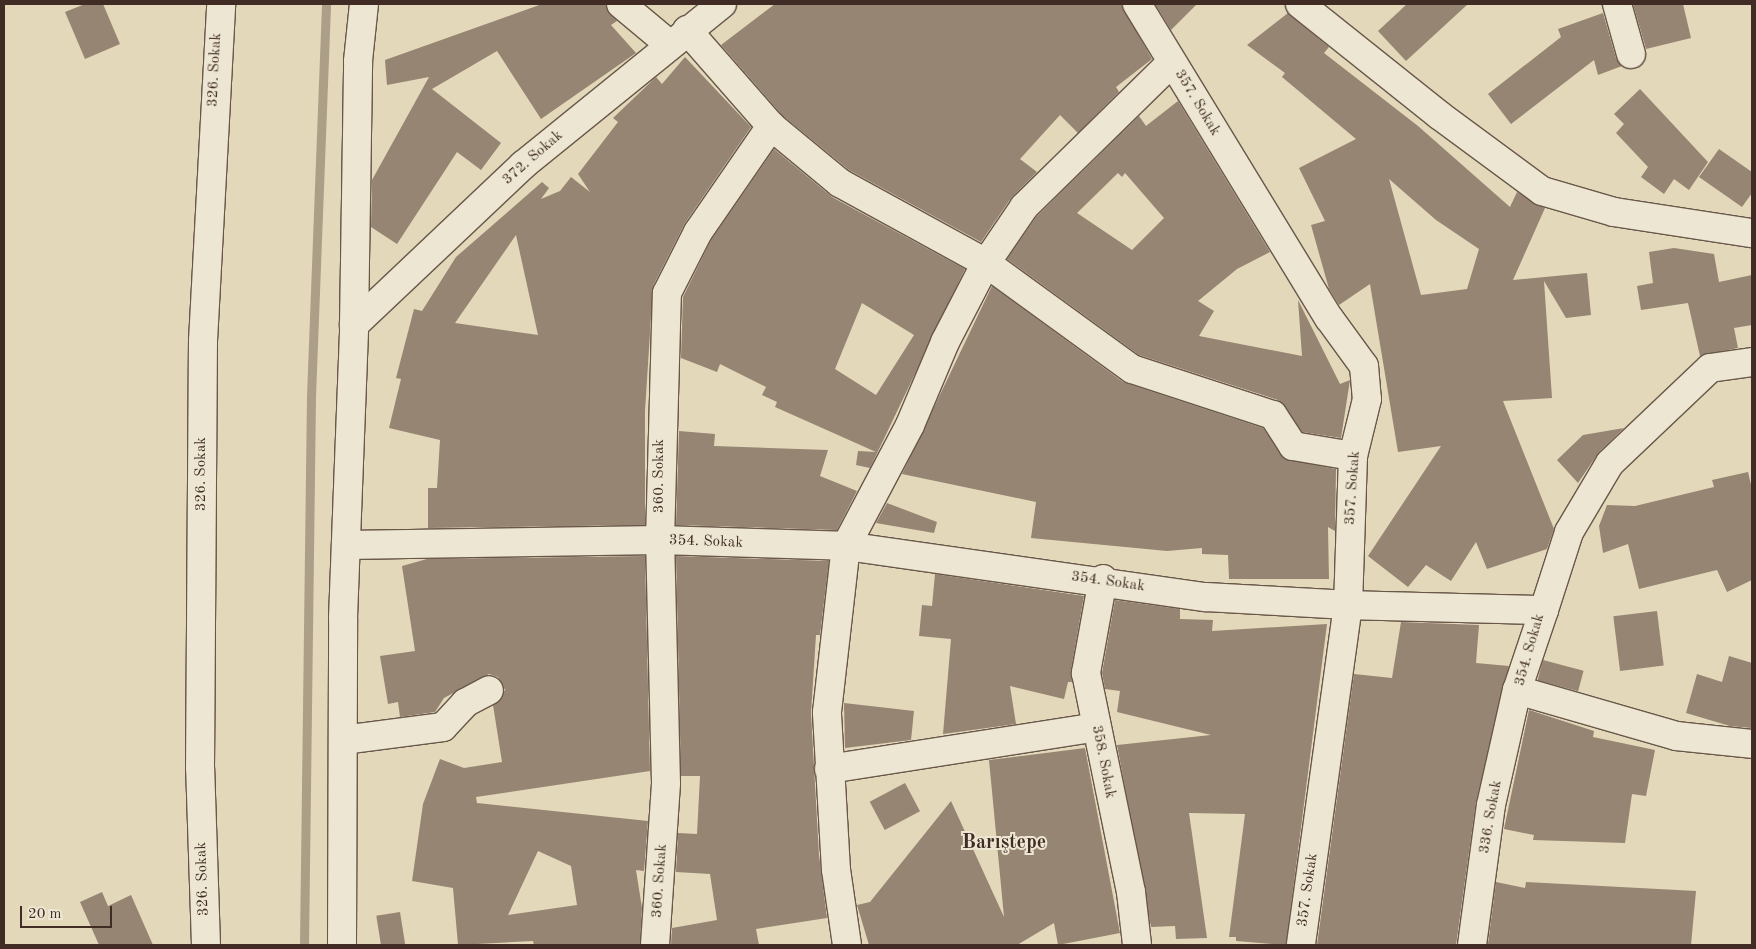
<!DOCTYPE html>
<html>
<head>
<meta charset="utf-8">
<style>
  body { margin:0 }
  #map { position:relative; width:1756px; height:949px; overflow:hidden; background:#e3d8ba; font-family:"Old Standard TT",serif }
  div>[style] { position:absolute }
  .stream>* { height:9px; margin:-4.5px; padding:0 4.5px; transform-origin:4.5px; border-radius:4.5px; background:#ac9e87 }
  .building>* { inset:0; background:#958572; transform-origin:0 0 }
  .roads { filter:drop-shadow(1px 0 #69574a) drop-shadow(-1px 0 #69574a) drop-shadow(0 1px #69574a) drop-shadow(0 -1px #69574a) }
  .street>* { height:28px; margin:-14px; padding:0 14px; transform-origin:14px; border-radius:14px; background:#ede6d2 }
  .secondary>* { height:28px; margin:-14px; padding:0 14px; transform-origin:14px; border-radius:14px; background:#ede6d2 }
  span { translate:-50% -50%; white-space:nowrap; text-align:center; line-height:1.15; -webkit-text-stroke:4px #ede6d2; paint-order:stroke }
  .street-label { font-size:15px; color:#402c24 }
  .district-label { font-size:20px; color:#402c24; font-weight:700 }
  .frame { position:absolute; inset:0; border:5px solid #402c24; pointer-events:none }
  .scale { position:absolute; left:20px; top:906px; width:92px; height:22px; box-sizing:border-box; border:2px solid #402c24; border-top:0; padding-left:6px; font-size:15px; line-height:18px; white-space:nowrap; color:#402c24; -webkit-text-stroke:4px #ede6d2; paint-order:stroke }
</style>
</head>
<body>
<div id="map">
  <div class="stream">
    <i style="left:304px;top:945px;width:549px;rotate:-89.27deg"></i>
    <i style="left:311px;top:396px;width:392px;rotate:-87.8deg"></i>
  </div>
  <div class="building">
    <i style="clip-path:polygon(85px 4px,103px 4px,120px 44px,85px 59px,65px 12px)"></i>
    <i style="clip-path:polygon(542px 4px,606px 4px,617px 21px,611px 25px,636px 53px,541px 119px,497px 51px,432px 89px,501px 143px,481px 170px,457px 152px,397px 244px,371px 227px,372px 180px,429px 77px,387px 85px,385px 60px)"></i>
    <i style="clip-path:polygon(775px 4px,1121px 4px,1152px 59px,1116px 87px,1119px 92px,1078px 133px,1060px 115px,1020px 159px,1037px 172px,1011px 198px,981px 242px,849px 170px,782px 115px,721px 45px)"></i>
    <i style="clip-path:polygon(1155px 4px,1197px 4px,1171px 30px)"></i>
    <i style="clip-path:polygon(1407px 4px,1468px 4px,1406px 61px,1378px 31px)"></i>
    <i style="clip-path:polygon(1633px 4px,1683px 4px,1691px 38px,1646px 49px)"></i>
    <i style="clip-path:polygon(evenodd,1288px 13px,1329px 47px,1324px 53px,1418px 126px,1510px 207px,1517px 192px,1545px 208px,1513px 280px,1587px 273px,1591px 315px,1566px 318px,1544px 281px,1552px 398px,1503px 401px,1554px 529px,1547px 549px,1487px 569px,1476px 542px,1451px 581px,1426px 565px,1408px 587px,1368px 556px,1441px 446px,1398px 452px,1370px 284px,1339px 305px,1329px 289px,1311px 225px,1325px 221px,1299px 168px,1356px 139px,1282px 77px,1285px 73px,1247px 45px,1288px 13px,1389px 179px,1436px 220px,1479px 249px,1467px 289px,1421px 295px,1389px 179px)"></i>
    <i style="clip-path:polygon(1603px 13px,1616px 58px,1622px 66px,1598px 75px,1594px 60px,1511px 124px,1488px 94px,1561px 37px,1558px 29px)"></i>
    <i style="clip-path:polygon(evenodd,685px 57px,751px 127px,685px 223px,653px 286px,645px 411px,645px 525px,428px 528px,428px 488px,437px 488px,440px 440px,389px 428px,401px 379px,396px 378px,414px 309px,422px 311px,456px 257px,542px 182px,549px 188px,541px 199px,560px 191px,571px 177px,590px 192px,578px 174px,618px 122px,613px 118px,656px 77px,662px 84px,685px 57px,516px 235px,538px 335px,455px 323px,516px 235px)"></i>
    <i style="clip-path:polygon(1640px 89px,1708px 162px,1689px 190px,1674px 179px,1664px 194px,1641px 177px,1648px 167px,1616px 133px,1624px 124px,1614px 114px)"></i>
    <i style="clip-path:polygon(evenodd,1178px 101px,1270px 252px,1237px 269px,1198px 301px,1214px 311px,1199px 336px,1302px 356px,1298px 300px,1340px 384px,1350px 380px,1341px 438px,1302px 432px,1278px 400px,1139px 355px,1007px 259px,1036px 217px,1139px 116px,1146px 126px,1178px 101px,1118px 173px,1122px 177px,1125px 173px,1164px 218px,1132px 250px,1077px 213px,1118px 173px)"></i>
    <i style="clip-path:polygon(evenodd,774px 149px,832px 197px,965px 269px,870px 468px,856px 465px,858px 451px,876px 452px,775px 407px,777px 402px,762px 395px,766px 387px,720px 364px,717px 372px,681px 358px,683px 297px,711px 240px,774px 149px,862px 303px,914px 335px,876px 395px,835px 369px,862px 303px)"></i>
    <i style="clip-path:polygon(1719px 149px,1752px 172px,1752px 193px,1742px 207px,1699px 177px)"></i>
    <i style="clip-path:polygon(1674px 248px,1714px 254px,1719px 282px,1752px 275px,1752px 325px,1734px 328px,1738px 348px,1700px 356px,1688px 303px,1641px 310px,1637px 286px,1653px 283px,1649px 252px)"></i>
    <i style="clip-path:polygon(992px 286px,1123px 382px,1263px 428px,1285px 459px,1336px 469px,1335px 531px,1328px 527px,1329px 579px,1229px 579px,1228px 555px,1202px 554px,1202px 548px,1167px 551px,1031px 538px,1036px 502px,902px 474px)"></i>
    <i style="clip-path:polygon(1624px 428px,1599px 452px,1578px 483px,1557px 460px,1583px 435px)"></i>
    <i style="clip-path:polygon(679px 431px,715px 434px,714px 446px,828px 450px,820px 476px,857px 491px,837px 530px,676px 525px)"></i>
    <i style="clip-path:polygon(1748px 472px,1752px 489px,1752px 580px,1727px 592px,1717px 570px,1639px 589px,1628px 544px,1603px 553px,1599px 526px,1607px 505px,1635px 506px,1714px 487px,1712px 480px)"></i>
    <i style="clip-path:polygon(887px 503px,937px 522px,934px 533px,876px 523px)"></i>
    <i style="clip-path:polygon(evenodd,645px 556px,650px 771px,476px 797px,477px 803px,648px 821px,644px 871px,636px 870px,642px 908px,640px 945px,534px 945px,533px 941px,458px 945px,453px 888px,412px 881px,423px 804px,440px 759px,464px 768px,502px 762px,493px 705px,505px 690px,498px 677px,489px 674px,444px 698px,435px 712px,400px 717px,398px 702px,388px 704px,380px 656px,415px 651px,402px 566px,427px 559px,645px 556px,538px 851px,571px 866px,577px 905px,508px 915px,538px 851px)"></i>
    <i style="clip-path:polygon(676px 556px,829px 561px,820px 635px,816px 635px,811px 713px,819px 855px,827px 918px,756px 929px,759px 945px,671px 945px,672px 928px,717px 920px,710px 874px,676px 872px,678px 833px,697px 834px,700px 776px,681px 776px)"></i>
    <i style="clip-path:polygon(935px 574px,1084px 596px,1071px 670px,1072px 682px,1068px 682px,1064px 699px,1010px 686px,1016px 724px,943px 734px,951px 639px,919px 636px,922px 605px,932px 606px)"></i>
    <i style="clip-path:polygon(1115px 600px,1180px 609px,1180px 619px,1213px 620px,1212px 631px,1327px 624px,1286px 945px,1236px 941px,1236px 937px,1229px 937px,1245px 814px,1189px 813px,1207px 938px,1176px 939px,1175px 926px,1151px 927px,1117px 745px,1211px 735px,1117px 712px,1120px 691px,1105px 689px,1102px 673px)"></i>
    <i style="left:1657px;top:611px;width:55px;height:44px;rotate:83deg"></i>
    <i style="clip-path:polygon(1401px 622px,1479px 625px,1476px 663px,1509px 666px,1476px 802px,1456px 945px,1317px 945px,1354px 674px,1392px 678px)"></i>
    <i style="clip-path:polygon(1729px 656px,1752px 663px,1752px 728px,1730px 726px,1686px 713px,1697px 674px,1722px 682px)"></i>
    <i style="left:1543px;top:660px;width:42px;height:21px;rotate:15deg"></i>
    <i style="clip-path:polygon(844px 703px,914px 711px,911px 740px,845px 748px)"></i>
    <i style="clip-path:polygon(1529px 710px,1594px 731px,1593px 737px,1655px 750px,1646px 796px,1632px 794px,1625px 843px,1533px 840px,1534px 835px,1504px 829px)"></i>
    <i style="clip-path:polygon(1085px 748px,1120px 933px,1058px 945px,1054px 923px,1017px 945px,869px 945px,857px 905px,870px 902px,951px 801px,1004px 917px,989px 760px)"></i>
    <i style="left:905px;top:783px;width:32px;height:40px;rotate:62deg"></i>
    <i style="clip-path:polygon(1496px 882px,1525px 888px,1526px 882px,1696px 891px,1691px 945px,1488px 944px)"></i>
    <i style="clip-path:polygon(102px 892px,108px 906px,131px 895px,153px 945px,99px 945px,80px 902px)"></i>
    <i style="left:400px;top:912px;width:33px;height:24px;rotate:81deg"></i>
  </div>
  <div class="roads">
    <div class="street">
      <i style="left:621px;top:4px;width:62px;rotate:39.8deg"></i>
      <i style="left:1137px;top:4px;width:368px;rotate:58.6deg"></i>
      <i style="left:1329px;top:318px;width:59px;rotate:53.9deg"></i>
      <i style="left:1364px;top:366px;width:33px;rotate:85deg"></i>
      <i style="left:1367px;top:399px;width:59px;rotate:103.8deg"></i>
      <i style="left:1353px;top:456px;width:149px;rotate:91.9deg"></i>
      <i style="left:1348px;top:605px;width:343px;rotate:97.9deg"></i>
      <i style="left:1300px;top:4px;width:178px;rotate:38.6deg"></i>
      <i style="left:1439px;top:115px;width:128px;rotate:36.4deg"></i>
      <i style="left:1542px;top:191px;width:75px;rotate:16.3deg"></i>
      <i style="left:1614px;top:212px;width:140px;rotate:8.7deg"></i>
      <i style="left:1617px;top:4px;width:52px;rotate:74.4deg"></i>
      <i style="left:687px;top:30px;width:128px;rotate:48.8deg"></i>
      <i style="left:771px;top:126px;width:89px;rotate:39.6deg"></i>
      <i style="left:840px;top:183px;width:166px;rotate:28.7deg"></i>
      <i style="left:986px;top:263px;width:180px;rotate:36deg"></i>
      <i style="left:1132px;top:369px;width:148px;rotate:18.1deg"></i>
      <i style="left:1273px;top:415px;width:37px;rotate:57deg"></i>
      <i style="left:1293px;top:446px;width:61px;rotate:9.5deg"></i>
      <i style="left:354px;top:325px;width:233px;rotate:-43.4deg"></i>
      <i style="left:523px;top:165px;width:256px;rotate:-39deg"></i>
      <i style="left:346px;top:545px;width:314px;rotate:-0.9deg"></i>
      <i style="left:660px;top:540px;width:186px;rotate:1.8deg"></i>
      <i style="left:846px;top:546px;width:364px;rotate:8.1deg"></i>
      <i style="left:1206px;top:597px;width:142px;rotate:3.2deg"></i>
      <i style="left:1348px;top:605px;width:196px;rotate:1.5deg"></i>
      <i style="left:1544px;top:610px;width:84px;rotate:108.6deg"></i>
      <i style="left:1517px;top:690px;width:166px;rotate:16.1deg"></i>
      <i style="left:1676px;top:736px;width:76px;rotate:6deg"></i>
      <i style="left:1103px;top:579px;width:96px;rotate:100.3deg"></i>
      <i style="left:1086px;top:673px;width:224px;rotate:78.4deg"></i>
      <i style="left:1131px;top:892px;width:53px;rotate:83.5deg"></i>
      <i style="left:1544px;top:610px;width:82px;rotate:-72.2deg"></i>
      <i style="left:1569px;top:532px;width:80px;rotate:-59.3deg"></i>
      <i style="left:1610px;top:463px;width:138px;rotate:-43.5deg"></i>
      <i style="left:1710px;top:368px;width:42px;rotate:-8.1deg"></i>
      <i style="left:343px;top:740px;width:101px;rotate:-7.4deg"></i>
      <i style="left:443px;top:727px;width:33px;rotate:-47deg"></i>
      <i style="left:465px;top:703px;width:27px;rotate:-28deg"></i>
      <i style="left:829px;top:769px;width:270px;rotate:-8.9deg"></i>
      <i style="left:655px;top:945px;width:162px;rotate:-86.1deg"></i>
      <i style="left:666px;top:783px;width:243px;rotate:-91.4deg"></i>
      <i style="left:660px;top:540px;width:247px;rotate:-88.4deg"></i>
      <i style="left:667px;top:293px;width:68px;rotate:-63.1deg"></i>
      <i style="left:698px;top:232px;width:129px;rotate:-55.4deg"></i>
      <i style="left:847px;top:945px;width:76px;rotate:-98.3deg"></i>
      <i style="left:836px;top:870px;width:158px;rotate:-93.3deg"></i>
      <i style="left:827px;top:712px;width:167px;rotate:-83.5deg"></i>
      <i style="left:846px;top:546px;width:137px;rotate:-62.1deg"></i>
      <i style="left:910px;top:425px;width:90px;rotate:-67.1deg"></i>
      <i style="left:945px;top:342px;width:89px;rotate:-62.6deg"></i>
      <i style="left:986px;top:263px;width:68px;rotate:-55.8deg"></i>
      <i style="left:1024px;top:207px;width:207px;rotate:-44.4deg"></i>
      <i style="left:1472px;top:945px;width:141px;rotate:-82.3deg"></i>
      <i style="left:1491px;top:805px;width:118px;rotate:-77.3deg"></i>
    </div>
    <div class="secondary">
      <i style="left:206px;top:945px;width:177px;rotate:-91.9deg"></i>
      <i style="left:200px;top:768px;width:427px;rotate:-89.6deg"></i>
      <i style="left:203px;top:341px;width:337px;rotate:-86.9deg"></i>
      <i style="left:342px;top:945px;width:327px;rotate:-89.8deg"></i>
      <i style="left:343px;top:618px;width:293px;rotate:-87.8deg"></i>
      <i style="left:354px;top:325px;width:264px;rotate:-89.1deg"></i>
      <i style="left:358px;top:61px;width:57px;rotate:-84deg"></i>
    </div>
  </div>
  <div class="street-label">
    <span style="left:215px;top:70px;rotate:-87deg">326. Sokak</span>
    <span style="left:1197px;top:103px;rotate:59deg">357. Sokak</span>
    <span style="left:533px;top:158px;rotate:-41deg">372. Sokak</span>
    <span style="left:202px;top:474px;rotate:-90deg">326. Sokak</span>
    <span style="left:660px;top:476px;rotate:-90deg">360. Sokak</span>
    <span style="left:1353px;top:488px;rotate:-86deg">357. Sokak</span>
    <span style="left:706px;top:542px;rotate:2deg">354. Sokak</span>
    <span style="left:1108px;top:582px;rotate:8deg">354. Sokak</span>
    <span style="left:1530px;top:650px;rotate:-74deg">354. Sokak</span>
    <span style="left:1103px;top:762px;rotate:79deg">358. Sokak</span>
    <span style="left:1491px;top:817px;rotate:-80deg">336. Sokak</span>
    <span style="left:203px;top:879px;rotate:-92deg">326. Sokak</span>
    <span style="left:660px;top:881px;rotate:-86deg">360. Sokak</span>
    <span style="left:1308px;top:890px;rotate:-82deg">357. Sokak</span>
  </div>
  <div class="district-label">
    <span style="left:1004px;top:843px">Barıştepe</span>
  </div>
  <div class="frame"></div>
  <div class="scale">20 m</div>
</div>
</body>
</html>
